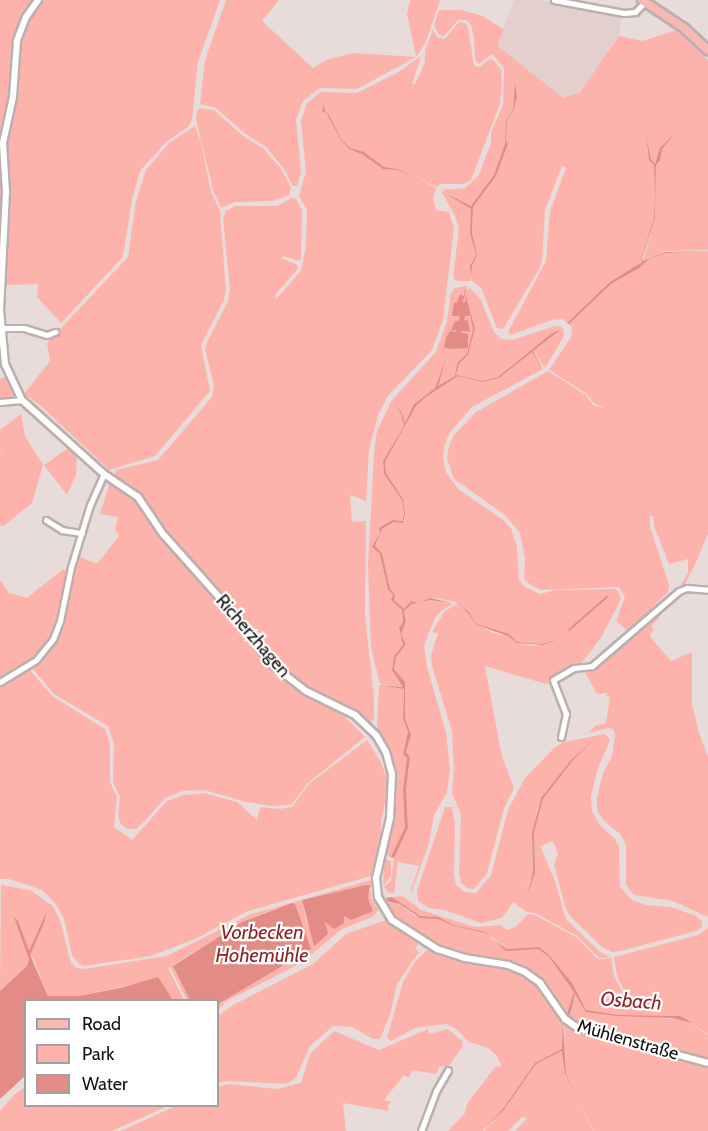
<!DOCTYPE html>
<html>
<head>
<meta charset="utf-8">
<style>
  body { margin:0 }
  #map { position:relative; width:708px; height:1131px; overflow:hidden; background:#e8dcdb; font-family:Cabin,sans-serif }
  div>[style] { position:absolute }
  .built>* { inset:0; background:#e3cfcd }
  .green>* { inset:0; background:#feb2ac }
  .water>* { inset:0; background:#e38c86 }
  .stream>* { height:1.5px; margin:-0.75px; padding:0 0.75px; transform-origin:0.75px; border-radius:0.75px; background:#e38c86 }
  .canal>* { height:4.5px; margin:-2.25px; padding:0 2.25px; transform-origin:2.25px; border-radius:2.25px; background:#e38c86 }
  .roads { filter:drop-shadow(2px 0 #bbb0af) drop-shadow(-2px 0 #bbb0af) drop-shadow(0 2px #bbb0af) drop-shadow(0 -2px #bbb0af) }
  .minor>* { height:5px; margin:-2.5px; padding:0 2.5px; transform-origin:2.5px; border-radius:2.5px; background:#fff }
  .tertiary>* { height:6px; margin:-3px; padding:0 3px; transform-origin:3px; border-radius:3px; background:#fff }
  .primary>* { height:8px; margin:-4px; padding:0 4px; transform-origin:4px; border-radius:4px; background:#f8b9b5 }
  span { translate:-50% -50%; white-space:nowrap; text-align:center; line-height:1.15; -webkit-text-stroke:4.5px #fff; paint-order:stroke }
  .street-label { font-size:18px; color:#141110 }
  .water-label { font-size:20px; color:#8b2527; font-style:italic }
  .legend { position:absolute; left:24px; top:999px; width:195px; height:108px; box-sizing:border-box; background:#fff; border:2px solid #a1a09f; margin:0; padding:8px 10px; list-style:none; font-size:18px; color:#141110 }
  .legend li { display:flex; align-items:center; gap:12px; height:30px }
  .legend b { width:30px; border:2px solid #a1a09f }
</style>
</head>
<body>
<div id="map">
  <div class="built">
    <i style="clip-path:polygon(514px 0,542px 0,622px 15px,619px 36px,580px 92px,563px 98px,497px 46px)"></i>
  </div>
  <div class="green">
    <i style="clip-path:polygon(0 0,32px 0,16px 30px,10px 100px,0 136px)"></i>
    <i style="clip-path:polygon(41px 0,220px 0,198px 62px,192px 120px,188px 127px,167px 141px,140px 171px,132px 200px,123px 257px,61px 323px,37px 297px,38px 284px,3px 285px,5px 148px,17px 55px,25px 22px)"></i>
    <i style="clip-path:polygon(226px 0,279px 0,262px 21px,313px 68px,326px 60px,354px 53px,416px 57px,407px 14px,410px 0,440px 0,425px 44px,416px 57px,357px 89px,320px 88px,303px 101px,296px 120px,301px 172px,297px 186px,293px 186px,284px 169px,266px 147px,244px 133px,216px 108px,200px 104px,205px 60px)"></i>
    <i style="clip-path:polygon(439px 10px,461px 10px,483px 16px,504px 30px,498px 42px,499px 47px,563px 98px,580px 92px,619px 36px,643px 41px,676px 30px,708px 60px,708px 250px,665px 251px,643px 261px,655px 218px,656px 165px,660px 161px,662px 149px,655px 164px,651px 159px,646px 136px,649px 159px,654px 165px,655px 195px,654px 218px,641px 258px,642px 262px,610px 282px,567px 323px,563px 319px,552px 320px,510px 335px,508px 332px,546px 261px,550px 211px,566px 168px,562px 166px,545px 210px,542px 261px,538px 271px,503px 329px,497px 328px,481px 288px,472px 281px,472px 266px,477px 255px,472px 233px,473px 207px,496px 176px,508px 144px,506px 140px,507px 121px,514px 109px,517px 96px,516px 88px,515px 86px,513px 109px,506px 121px,505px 144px,495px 175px,471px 206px,464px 204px,442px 190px,465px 188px,479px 175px,491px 143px,491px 132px,503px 105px,504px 68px,492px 54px,479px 64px,475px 60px,474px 38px,471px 25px,466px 20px,458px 20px,444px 36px,439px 35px,434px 25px)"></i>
    <i style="clip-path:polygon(459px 22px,465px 23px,468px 27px,474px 66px,480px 67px,491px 58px,501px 69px,502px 82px,500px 104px,471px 180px,464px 184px,440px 184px,437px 187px,398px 169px,384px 167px,364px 152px,350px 148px,342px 140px,328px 113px,324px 111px,325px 105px,322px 111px,327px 114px,341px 140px,349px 149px,363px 154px,383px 169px,398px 170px,436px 188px,433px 197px,436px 210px,449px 212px,454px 228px,443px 320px,432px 350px,388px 396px,378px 415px,369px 450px,366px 501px,350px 495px,352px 522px,366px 521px,365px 614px,374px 697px,374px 718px,369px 724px,347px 706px,307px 688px,276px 664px,162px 523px,145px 498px,115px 476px,116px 470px,158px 460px,212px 397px,214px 386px,205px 349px,207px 342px,228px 301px,230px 290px,223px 219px,226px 211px,235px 206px,278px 206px,291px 198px,296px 199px,302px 211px,301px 259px,298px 261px,284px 256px,281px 258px,297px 265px,298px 269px,275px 295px,277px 298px,301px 271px,306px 245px,307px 210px,299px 196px,306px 172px,301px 121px,307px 103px,321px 92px,357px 93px,397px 73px,421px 56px,412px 84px,415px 84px,425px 62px,425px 51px,433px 29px,437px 37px,445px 39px)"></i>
    <i style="clip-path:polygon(200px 108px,214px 110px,242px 135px,264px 149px,282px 170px,291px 188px,289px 195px,273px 201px,235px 202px,221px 208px,213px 190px,196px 119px,197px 111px)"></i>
    <i style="clip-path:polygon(195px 126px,201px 142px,211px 192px,220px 211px,226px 290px,224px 300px,201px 345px,210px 391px,155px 456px,109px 470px,40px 405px,24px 394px,50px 361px,47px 343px,128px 257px,136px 201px,146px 170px,169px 143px)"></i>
    <i style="clip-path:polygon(0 138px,3px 187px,0 252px)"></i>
    <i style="clip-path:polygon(441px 191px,471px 209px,470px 233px,476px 255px,470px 266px,471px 281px,456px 281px,453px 278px,459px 228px,455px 216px)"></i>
    <i style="clip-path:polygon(708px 251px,708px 534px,695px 565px,684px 586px,681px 585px,688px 573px,688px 559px,669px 564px,654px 526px,653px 516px,650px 516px,650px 527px,669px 585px,668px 592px,628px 631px,616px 621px,625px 597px,619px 587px,540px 590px,528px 583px,524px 578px,525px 558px,520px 533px,505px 515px,454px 479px,447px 458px,449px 446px,454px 435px,476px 412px,548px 371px,586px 395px,593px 405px,605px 409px,594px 403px,587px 394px,549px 370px,571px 337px,572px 328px,569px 324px,611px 284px,649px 259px,665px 253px)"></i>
    <i style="clip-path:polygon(evenodd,464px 286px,468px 287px,464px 292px,473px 329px,467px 354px,457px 363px,455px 376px,437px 387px,449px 355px,435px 388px,414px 404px,405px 424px,402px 413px,391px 401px,436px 352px,447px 321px,451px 293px,455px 288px,464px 286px,468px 320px,470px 332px,451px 330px,455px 321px,468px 320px)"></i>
    <i style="clip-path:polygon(470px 288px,480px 298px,494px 332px,501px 339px,512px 340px,555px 326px,562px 327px,498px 377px,483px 381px,456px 376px,459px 364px,468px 355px,475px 330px,465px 293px)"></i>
    <i style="clip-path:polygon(563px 328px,564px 336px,545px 368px,533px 351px)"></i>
    <i style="clip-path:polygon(532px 352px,543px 369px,472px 407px,450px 432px,445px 444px,443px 458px,446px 472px,458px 489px,502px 519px,511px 528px,517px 547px,519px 580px,525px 587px,540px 594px,556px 590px,615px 589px,619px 592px,621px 599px,601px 638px,581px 664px,565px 669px,549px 680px,550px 682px,546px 684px,485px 666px,502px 757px,514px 788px,504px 809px,487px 873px,474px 889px,467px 888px,461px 883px,459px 875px,461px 815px,452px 793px,454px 769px,452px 731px,432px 666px,431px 655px,438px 633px,432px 632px,444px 612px,455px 605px,467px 612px,477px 625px,494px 633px,508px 636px,517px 643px,533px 646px,543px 645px,558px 637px,542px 644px,517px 642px,508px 634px,477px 624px,468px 611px,456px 604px,457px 602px,435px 598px,418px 603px,411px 601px,404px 609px,394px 600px,395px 594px,390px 589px,382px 553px,375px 547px,382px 529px,394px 522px,405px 521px,403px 499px,386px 473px,385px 462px,416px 406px,426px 397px,458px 376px,483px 382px,499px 378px)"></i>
    <i style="clip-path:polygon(9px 376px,16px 396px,0 399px,0 379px)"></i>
    <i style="clip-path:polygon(391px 402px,401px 414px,404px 426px,383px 462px,384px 474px,402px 500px,404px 514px,402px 521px,393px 520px,380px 528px,380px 533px,372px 547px,380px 554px,388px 590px,393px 594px,391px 600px,402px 610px,403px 622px,399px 628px,403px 645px,394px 656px,392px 670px,404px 687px,380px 684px,371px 648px,368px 565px,374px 453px,377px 431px)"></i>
    <i style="clip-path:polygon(21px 414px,25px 436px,43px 465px,32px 503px,5px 525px,0 526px,0 452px,4px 450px,0 451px,0 430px)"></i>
    <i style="clip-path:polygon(71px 446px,77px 453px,76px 475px,67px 495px,44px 465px)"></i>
    <i style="clip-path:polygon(110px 482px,136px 499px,168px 544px,230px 614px,270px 667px,294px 687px,337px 709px,365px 737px,308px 783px,291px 805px,272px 806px,246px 802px,204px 790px,183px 791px,165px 798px,143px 823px,136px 829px,127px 829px,121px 824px,118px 815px,120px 797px,113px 782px,114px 744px,108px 726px,54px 694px,33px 669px,59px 632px,78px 556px,97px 564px,119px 536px,115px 529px,118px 517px,100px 514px)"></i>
    <i style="clip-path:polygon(62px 570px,69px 570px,55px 631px,45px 649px,31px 661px,0 680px,0 580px,9px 593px,27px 598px)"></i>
    <i style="clip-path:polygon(430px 600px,453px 604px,441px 611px,435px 618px,424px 645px,427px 667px,446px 732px,450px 769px,447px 792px,434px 815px,429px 843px,412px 891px,410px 892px,419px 866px,398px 862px,394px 893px,389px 893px,384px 887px,391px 881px,394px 858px,408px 828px,406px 789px,410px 757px,406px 752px,411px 735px,405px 718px,405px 682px,394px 669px,396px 657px,406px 644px,401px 634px,406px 622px,404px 611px,412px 604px)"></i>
    <i style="clip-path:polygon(658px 611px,659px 618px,651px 626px,654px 630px,650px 634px,651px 638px,671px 661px,692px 652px,692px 703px,699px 733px,708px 757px,708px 917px,673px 901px,634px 895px,626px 885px,626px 845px,621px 835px,603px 820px,597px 810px,597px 798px,603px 773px,612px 756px,615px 734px,613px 729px,608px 728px,588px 733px,595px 726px,606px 723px,610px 697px,606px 696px,608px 693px,597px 694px,585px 672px,604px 662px)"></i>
    <i style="clip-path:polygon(26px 669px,29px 669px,52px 696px,105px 729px,110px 744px,110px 782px,117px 797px,114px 827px,132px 840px,167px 801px,183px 795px,204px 793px,237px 802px,257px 820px,260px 807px,279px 809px,292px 807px,309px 784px,367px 740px,380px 761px,387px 777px,388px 789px,381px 822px,381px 847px,371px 876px,248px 911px,197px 938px,151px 956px,84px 966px,79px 964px,72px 955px,64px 919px,55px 903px,42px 890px,9px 879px,0 879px,0 684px)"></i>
    <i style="clip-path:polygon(379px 685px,404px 689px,403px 718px,408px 732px,403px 753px,407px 758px,403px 790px,406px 827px,391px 857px,385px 855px,394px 818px,395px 776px,389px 755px,377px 730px)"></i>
    <i style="clip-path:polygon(evenodd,605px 734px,610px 740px,597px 771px,591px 797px,592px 811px,599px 824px,615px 839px,619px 847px,620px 887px,632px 900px,646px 905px,671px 907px,696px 916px,702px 921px,702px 927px,696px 931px,621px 951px,612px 952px,603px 948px,570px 916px,565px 907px,554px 864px,558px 854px,553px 841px,540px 846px,555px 881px,566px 919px,600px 952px,610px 957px,599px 958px,577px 936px,535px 913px,527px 912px,513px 902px,502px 918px,481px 923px,444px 910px,429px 908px,418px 901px,417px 891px,445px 807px,452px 807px,455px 823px,454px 875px,456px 885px,465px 892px,476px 893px,491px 875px,508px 810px,525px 778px,555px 747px,564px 742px,605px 734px,593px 742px,573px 760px,543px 799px,534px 833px,535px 873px,525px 893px,533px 873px,532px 844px,537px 809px,541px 798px,562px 772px,570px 763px,593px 742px)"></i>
    <i style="clip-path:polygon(384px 859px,391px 861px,391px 876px,383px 886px)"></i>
    <i style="clip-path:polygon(evenodd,371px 880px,371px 898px,379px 910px,372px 917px,342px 929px,301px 963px,225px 1002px,218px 1010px,218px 1004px,229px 996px,311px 949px,279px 907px,242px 922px,173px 965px,190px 1000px,187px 1000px,170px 967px,168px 968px,184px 1000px,173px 1000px,171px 997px,139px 983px,79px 996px,48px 996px,33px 958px,29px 958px,27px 966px,0 991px,1px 885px,30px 890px,53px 906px,60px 920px,71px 963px,77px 968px,84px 969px,167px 956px,249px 915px,371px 880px,366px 885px,371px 889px,367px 899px,373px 911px,343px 916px,343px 919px,324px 924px,307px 924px,302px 900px,366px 885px)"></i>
    <i style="clip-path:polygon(403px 896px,421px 910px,475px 927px,500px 925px,507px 930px,515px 927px,528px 914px,535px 915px,576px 937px,598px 959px,611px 958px,614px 976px,623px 993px,603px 994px,603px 999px,626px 995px,617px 976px,614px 957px,698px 935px,708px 928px,708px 1034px,680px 1016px,618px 1015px,584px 1010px,572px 983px,550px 956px,539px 947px,507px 949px,486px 932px,454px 925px,438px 917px,420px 916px,392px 897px)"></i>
    <i style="clip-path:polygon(387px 901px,400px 904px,415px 916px,438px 919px,454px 926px,485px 933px,506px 950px,538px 949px,549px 957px,574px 992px,566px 1017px,552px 994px,532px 973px,506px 960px,472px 956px,434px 944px,396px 919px)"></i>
    <i style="clip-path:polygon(386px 920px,418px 944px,415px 949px,419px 952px,397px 984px,390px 1015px,380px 1039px,373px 1039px,352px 1027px,333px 1026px,310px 1046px,296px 1078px,287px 1084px,228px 1081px,218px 1083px,218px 1016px,233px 1005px,313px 964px,346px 934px)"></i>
    <i style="clip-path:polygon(429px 949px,443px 957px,501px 968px,529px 979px,538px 987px,563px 1021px,563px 1049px,535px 1063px,502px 1110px,482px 1131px,448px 1131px,465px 1113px,467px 1104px,495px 1067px,502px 1066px,496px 1055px,488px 1048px,469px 1042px,456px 1029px,446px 1024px,415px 1028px,391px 1041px,387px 1038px,403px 982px,415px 961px)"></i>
    <i style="clip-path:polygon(575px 993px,586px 1012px,686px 1020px,708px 1035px,708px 1061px,577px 1025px,569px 1018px)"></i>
    <i style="clip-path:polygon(564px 1022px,600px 1039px,708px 1067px,708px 1131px,594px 1131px,566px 1074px)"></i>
    <i style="clip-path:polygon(428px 1029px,429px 1034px,448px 1029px,462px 1041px,463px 1046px,448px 1067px,440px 1066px,436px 1074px,412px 1070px,409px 1078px,404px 1075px,384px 1100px,392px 1102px,388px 1105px,389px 1111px,343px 1103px,346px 1131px,120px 1131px,176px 1106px,218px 1106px,218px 1087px,228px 1084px,277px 1089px,301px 1083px,310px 1054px,334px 1031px,379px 1050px)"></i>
    <i style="clip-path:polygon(563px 1051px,565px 1075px,593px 1131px,515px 1131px,527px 1118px,522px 1117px,508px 1131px,484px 1131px,503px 1111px,536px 1064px)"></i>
    <i style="clip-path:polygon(25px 1087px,26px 1106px,168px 1106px,112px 1131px,0 1131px,0 1111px,15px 1094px)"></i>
  </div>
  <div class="water">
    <i style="clip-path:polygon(515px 83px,517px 96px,514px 109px,507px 121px,506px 140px,508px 144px,496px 176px,473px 207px,472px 233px,477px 255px,472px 266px,471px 281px,470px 266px,476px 255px,470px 233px,471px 209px,441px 191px,471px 206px,494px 175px,505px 144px,506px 121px,513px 109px)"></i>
    <i style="clip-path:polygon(324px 104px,325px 112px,328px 113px,342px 140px,350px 148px,364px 152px,384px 167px,398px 169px,436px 188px,398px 170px,383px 169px,362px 154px,349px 149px,341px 140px,327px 114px,322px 111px)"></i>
    <i style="clip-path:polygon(675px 133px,662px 149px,660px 161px,656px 165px,655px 218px,642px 259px,643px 261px,665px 252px,708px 251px,666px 253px,649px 259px,639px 268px,611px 284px,569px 324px,567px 323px,610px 282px,642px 262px,641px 259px,654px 218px,655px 195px,654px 165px,649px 160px,646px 136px,651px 159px,655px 164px,660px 148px)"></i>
    <i style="clip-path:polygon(468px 287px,465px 293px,475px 329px,468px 355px,459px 364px,456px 375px,483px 381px,498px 377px,551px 334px,563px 328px,533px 351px,543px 369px,532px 352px,499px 378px,483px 382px,458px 376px,426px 397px,416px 406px,385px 462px,386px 473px,403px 499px,405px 514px,403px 523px,394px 522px,382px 529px,375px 546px,382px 553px,390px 589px,395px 594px,394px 600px,404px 609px,411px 601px,418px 603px,430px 598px,453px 603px,430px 600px,412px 604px,404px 611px,406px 622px,401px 634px,406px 644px,396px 657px,394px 669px,405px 682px,405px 718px,411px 735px,406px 752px,410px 757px,406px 789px,408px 828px,394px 858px,391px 857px,405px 827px,403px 790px,407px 758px,403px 754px,408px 732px,403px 718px,404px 689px,379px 685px,403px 687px,392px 670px,394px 656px,403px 645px,399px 628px,403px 622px,402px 610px,391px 600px,393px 594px,388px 590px,380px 554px,372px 547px,380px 533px,379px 528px,393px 520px,402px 521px,404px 514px,402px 500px,384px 474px,383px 461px,404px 426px,401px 414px,391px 401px,402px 413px,405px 423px,414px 404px,435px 388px,448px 354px,438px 386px,455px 376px,457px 363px,467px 354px,473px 329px,469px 312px,469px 316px,452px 316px,454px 303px,466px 302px,464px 292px)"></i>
    <i style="clip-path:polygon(468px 320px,470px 332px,451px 330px,455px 321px)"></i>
    <i style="clip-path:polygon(450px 331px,468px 334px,468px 348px,450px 349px,444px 347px,446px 338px)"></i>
    <i style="clip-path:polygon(456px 604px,468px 611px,477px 624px,509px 634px,517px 642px,542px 644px,559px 638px,543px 645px,517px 643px,508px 636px,477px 625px,467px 612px)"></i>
    <i style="clip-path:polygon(593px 741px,573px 760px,543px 799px,534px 833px,535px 873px,527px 894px,533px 872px,532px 833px,541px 798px,572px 759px)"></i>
    <i style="clip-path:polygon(366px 885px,370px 885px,368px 899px,373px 911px,351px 920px,344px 916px,344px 923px,334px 929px,325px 922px,328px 934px,314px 946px,302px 900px)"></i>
    <i style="clip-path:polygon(392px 897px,420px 916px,438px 917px,454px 925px,486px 932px,492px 938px,485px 933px,454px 926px,438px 919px,420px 918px,400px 904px,387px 901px,386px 898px)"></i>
    <i style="clip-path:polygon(292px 903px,295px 904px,311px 949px,218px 1004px,218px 1000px,190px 1000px,173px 966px,242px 922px)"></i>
    <i style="clip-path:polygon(47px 911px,44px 923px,30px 955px,48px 996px,79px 996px,124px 987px,158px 977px,173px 1000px,26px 1000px,25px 1076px,0 1099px,0 991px,27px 966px,29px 959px,14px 917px,18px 921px,29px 951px)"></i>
    <i style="clip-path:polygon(494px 940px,507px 949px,539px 947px,550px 956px,572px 983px,586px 1010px,618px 1015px,680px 1016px,693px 1023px,672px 1018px,617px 1016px,586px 1012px,575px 994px,569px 1018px,566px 1017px,574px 992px,549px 957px,538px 949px,506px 951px)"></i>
    <i style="clip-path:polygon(563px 1021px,566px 1074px,594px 1131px,565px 1074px,562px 1051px,536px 1064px,503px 1111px,482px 1131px,502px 1110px,535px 1063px,562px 1049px)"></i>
  </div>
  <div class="stream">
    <i style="left:569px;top:630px;width:50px;rotate:-41deg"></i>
  </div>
  <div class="canal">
    <i style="left:457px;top:337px;width:22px;rotate:-77deg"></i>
    <i style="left:462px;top:316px;width:14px;rotate:-102deg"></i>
    <i style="left:459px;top:302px;width:5px;rotate:-68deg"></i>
  </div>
  <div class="roads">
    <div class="minor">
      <i style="left:554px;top:0;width:71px;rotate:10.5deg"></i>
      <i style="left:624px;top:13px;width:11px;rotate:-5deg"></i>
      <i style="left:635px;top:12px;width:14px;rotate:-45deg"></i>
      <i style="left:2px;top:328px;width:22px"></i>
      <i style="left:24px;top:328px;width:24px;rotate:17deg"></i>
      <i style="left:47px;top:335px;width:9px;rotate:-21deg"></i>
      <i style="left:0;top:402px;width:22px;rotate:-5deg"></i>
      <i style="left:46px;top:520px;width:19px;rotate:32deg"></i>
      <i style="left:62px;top:530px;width:20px;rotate:9deg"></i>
      <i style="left:0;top:682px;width:42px;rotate:-31.4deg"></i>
      <i style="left:36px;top:660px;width:27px;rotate:-51deg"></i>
      <i style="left:53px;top:639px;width:19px;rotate:-69deg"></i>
      <i style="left:60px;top:621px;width:55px;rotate:-78.5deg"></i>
      <i style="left:71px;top:567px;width:65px;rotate:-73deg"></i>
      <i style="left:90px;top:505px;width:34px;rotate:-66deg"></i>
      <i style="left:561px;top:737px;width:24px;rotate:-78deg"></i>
      <i style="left:566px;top:714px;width:36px;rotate:-111deg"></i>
      <i style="left:553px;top:680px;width:24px;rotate:-30deg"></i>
      <i style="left:574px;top:668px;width:18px;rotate:-6deg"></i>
      <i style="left:592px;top:666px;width:115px;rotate:-40.8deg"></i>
      <i style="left:679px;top:591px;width:9px;rotate:-21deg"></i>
      <i style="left:687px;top:588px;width:21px;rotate:5deg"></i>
      <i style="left:421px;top:1131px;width:43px;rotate:-69.4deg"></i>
      <i style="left:436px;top:1091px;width:24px;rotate:-60deg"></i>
    </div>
    <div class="tertiary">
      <i style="left:38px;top:0;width:21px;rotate:125deg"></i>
      <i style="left:26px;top:17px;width:26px;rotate:111deg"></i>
      <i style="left:17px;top:41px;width:56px;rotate:94.1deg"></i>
      <i style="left:13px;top:97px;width:47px;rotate:102.3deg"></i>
      <i style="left:3px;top:143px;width:49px;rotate:86.5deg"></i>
      <i style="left:6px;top:192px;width:118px;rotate:92.9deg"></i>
      <i style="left:0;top:310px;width:54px;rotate:84.7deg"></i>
      <i style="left:5px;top:364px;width:40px;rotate:65deg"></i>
      <i style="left:22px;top:400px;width:110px;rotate:42.1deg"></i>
      <i style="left:104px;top:474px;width:41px;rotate:34.1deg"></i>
      <i style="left:138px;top:497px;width:45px;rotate:56deg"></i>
      <i style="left:163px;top:534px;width:96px;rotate:48.4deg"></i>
      <i style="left:227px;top:606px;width:76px;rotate:51.9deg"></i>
      <i style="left:274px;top:666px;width:41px;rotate:38deg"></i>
      <i style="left:306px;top:691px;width:55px;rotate:26.1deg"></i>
      <i style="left:355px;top:715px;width:29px;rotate:44deg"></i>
      <i style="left:376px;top:735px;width:20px;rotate:60deg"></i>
      <i style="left:386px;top:752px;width:23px;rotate:75deg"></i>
      <i style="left:392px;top:774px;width:44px;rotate:92.6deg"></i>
      <i style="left:390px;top:818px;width:62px;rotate:103.1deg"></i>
      <i style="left:376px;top:878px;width:19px;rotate:84deg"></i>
      <i style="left:378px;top:897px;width:27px;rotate:59deg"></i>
      <i style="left:392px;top:920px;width:54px;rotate:32.8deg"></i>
      <i style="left:437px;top:949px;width:29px;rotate:18deg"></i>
      <i style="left:465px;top:958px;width:44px;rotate:9.2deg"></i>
      <i style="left:508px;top:965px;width:18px;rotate:22deg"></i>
      <i style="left:525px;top:972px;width:19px;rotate:36deg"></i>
      <i style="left:540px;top:983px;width:44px;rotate:55.2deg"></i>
      <i style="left:565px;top:1019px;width:16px;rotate:35deg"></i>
      <i style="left:578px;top:1028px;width:135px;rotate:15.1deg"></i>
    </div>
    <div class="primary">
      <i style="left:642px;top:0;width:50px;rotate:33.7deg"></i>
      <i style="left:684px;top:28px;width:33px;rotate:43deg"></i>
    </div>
  </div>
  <div class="street-label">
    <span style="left:253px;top:636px;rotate:49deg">Richerzhagen</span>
    <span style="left:628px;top:1040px;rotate:16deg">Mühlenstraße</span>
  </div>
  <div class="water-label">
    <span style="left:262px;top:944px">Vorbecken<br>Hohemühle</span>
    <span style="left:631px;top:1001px;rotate:4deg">Osbach</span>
  </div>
  <ul class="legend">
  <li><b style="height:8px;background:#f8b9b5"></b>Road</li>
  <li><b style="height:16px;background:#feb2ac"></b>Park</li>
  <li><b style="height:16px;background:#e38c86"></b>Water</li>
  </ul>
</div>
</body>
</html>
